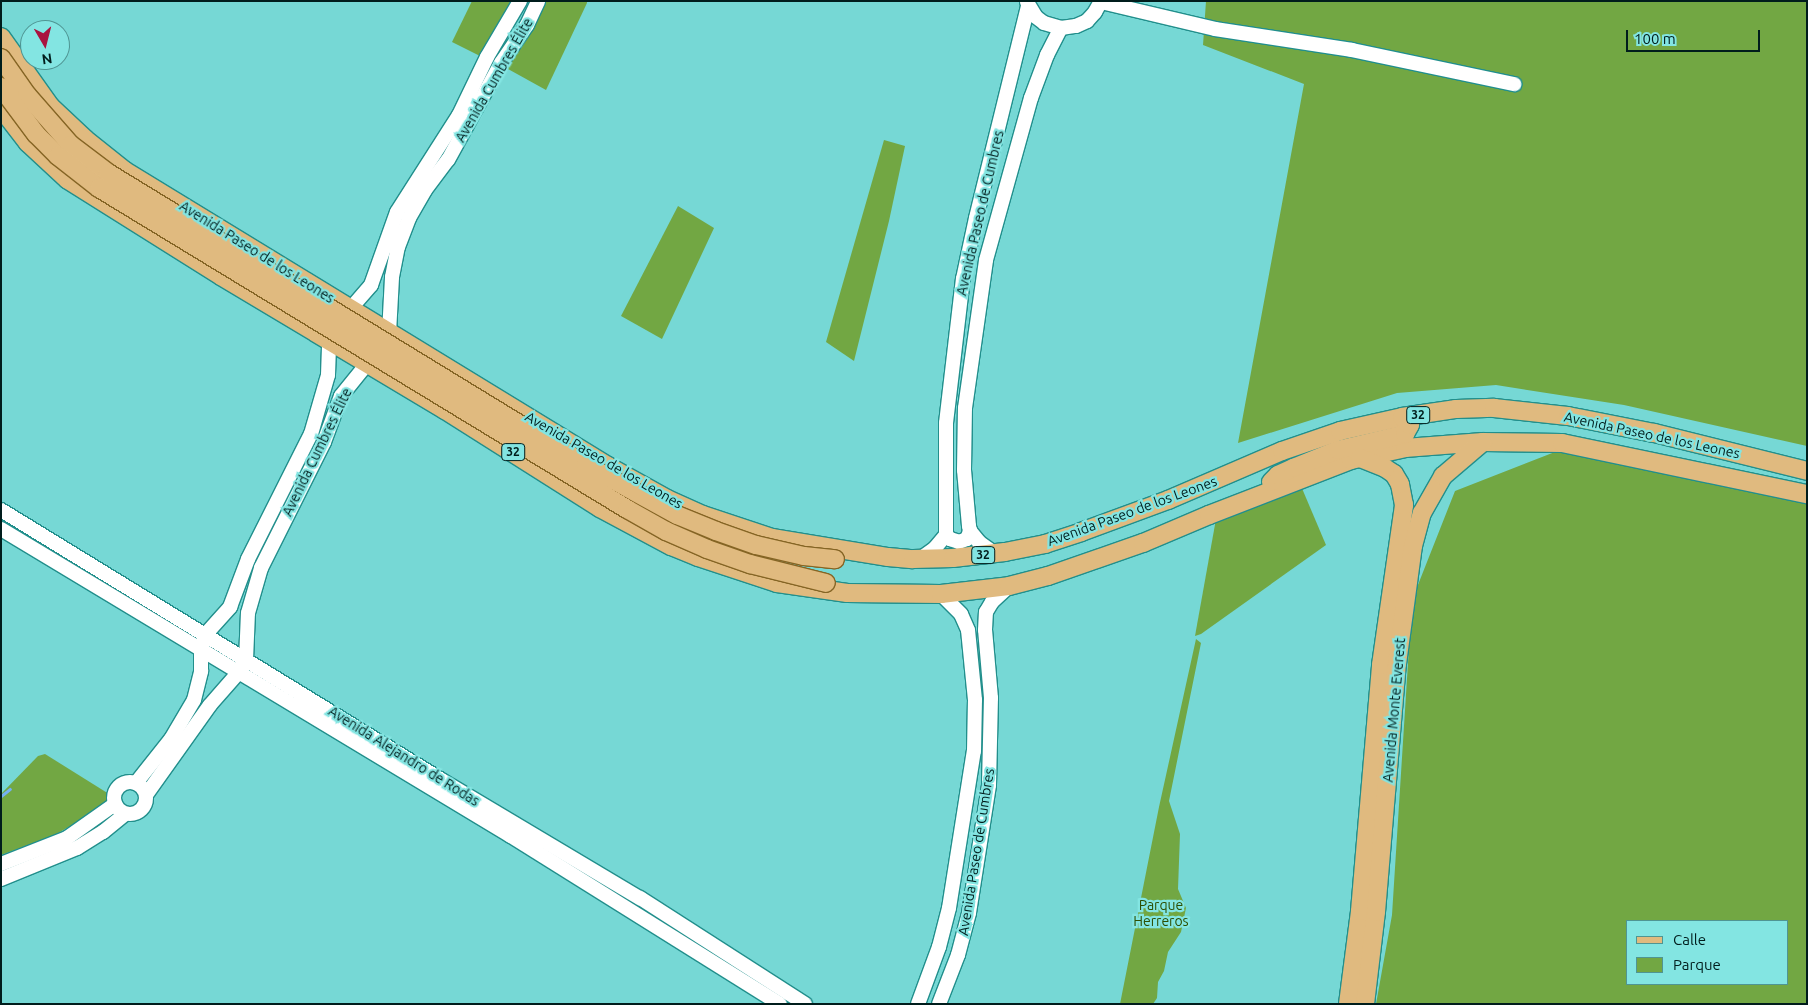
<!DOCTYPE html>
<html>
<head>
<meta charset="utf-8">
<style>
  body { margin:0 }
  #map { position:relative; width:1808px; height:1005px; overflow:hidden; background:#76d8d5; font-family:Ubuntu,sans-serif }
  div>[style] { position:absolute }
  .green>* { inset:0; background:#72a743 }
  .stream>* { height:2.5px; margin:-1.25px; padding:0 1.25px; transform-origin:1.25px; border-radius:1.25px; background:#74b0f3 }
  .roads { filter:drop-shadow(1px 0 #228f8c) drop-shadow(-1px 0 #228f8c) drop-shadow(0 1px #228f8c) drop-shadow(0 -1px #228f8c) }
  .minor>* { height:14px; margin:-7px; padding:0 7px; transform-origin:7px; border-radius:7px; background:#fff }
  .minor>.ring { margin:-7px; padding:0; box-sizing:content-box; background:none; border:14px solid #fff; border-radius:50% }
  .major>* { height:18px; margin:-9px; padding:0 9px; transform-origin:9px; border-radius:9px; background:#e0ba7f }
  .bridges { filter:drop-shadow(1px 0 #856525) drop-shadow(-1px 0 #856525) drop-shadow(0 1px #856525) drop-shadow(0 -1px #856525) }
  .major-bridge>* { height:18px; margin:-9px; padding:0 9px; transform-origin:9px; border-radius:9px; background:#e0ba7f }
  span { translate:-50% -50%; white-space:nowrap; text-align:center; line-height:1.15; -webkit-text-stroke:4.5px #83e5e2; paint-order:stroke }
  .shield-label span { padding:1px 4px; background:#83e5e2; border:1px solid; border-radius:4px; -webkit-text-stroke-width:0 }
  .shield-label { font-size:12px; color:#001d1c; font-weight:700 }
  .street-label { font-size:14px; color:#001d1c }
  .park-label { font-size:14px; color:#2d4f03 }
  .frame { position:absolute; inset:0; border:2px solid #001d1c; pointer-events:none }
  .legend { position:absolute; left:1626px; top:920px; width:162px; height:65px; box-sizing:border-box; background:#83e5e2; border:1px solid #4f9593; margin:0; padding:6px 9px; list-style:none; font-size:15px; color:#001d1c }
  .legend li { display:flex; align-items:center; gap:10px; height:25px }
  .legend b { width:25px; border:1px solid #4f9593 }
  .north { position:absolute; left:20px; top:20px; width:50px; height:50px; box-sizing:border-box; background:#83e5e2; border:1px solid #4f9593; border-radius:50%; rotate:172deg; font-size:14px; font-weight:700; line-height:20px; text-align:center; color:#001d1c }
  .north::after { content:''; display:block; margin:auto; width:18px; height:22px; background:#a9133f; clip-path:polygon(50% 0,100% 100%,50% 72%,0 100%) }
  .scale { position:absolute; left:1626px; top:30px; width:134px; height:22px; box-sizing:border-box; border:2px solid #001d1c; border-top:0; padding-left:6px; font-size:15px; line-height:18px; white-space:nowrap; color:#001d1c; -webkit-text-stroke:4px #83e5e2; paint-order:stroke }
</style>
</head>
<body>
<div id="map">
  <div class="green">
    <i style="clip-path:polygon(472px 1px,517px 1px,484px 58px,452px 42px)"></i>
    <i style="clip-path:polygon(545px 1px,587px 1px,587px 3px,546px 90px,506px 68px)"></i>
    <i style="clip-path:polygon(1206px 1px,1807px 1px,1807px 446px,1624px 405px,1496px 385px,1397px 393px,1238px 443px,1304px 84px,1203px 45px)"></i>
    <i style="clip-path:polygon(884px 140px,905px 146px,889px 221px,854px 361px,826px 342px)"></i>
    <i style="clip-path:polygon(678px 206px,714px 228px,662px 339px,621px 316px)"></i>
    <i style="clip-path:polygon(evenodd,1560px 450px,1807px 499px,1807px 1004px,1376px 1004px,1392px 915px,1412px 600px,1455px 491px,1560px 450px,1627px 921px,1787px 921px,1787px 984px,1627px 984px,1627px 921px)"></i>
    <i style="clip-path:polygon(1301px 486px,1326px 545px,1201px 634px,1195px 636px,1216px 519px)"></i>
    <i style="clip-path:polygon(1196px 639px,1201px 643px,1169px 801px,1180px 834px,1178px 889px,1186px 908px,1181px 932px,1168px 952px,1164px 971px,1158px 982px,1157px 998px,1153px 1004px,1120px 1004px,1159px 807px)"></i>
    <i style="clip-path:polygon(45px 754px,109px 794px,107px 804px,55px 835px,1px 855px,1px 794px,38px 756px)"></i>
  </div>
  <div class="stream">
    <i style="left:1px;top:796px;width:11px;rotate:-38deg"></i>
  </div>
  <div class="roads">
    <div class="minor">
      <i style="left:1027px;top:2px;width:17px;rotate:59deg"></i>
      <i style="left:1036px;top:17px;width:10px;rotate:37deg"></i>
      <i style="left:1044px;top:23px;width:18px;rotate:16deg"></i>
      <i style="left:1061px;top:28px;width:15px;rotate:-8deg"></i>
      <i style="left:1076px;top:26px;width:12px;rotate:-24deg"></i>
      <i style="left:1087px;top:21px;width:12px;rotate:-48deg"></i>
      <i style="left:1095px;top:12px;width:13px;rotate:-61deg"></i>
      <i style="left:1101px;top:2px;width:117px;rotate:13.3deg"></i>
      <i style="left:1215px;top:29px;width:139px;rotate:8.7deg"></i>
      <i style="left:1352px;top:50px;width:166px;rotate:11.9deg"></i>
      <i style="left:345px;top:315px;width:40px;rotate:-49deg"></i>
      <i style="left:371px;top:285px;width:77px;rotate:-70.4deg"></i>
      <i style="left:397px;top:212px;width:115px;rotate:-57.4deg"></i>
      <i style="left:459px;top:115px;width:64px;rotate:-64.2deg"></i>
      <i style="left:487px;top:57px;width:65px;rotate:-59.5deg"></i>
      <i style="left:1px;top:510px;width:515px;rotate:31.5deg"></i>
      <i style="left:440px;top:779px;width:233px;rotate:30.8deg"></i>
      <i style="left:640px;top:898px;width:196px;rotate:32.7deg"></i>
      <i style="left:1px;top:529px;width:595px;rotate:31.05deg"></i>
      <i style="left:511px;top:836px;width:317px;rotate:32deg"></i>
      <i style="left:946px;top:535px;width:6px;rotate:45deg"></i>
      <i style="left:950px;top:539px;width:9px;rotate:18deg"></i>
      <i style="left:959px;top:542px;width:9px;rotate:-21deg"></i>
      <i style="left:967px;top:539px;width:9px;rotate:-69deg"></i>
      <i style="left:994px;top:553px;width:19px;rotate:-144deg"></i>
      <i style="left:979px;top:542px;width:14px;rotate:-129deg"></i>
      <i style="left:970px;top:531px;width:5px;rotate:-101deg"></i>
      <i style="left:969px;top:526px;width:56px;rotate:-95.1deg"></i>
      <i style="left:964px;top:470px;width:62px;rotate:-89.1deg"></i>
      <i style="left:965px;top:408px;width:149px;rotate:-81.9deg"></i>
      <i style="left:986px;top:260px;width:168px;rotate:-74.5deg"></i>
      <i style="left:1031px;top:98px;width:46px;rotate:-69.6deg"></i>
      <i style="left:1047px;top:55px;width:30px;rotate:-63deg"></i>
      <i style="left:920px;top:559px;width:19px;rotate:-36deg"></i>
      <i style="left:935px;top:548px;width:17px;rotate:-50deg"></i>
      <i style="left:946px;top:535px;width:112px;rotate:-90deg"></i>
      <i style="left:946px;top:423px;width:145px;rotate:-83.3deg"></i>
      <i style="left:963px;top:279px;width:62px;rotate:-78deg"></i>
      <i style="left:976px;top:218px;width:217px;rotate:-76.2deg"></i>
      <i class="ring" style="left:114px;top:782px;width:18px;height:18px"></i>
      <i style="left:136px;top:783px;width:56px;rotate:-51.5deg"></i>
      <i style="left:171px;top:739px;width:45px;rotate:-59.5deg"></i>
      <i style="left:194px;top:700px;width:30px;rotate:-76deg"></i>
      <i style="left:201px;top:671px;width:21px;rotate:-90deg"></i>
      <i style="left:201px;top:650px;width:16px;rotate:-75deg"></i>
      <i style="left:205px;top:635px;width:38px;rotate:-48deg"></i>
      <i style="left:230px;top:607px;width:51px;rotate:-69.4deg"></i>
      <i style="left:248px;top:559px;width:140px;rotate:-63.3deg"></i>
      <i style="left:311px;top:434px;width:61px;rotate:-73.9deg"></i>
      <i style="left:328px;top:375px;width:27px;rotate:-88deg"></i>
      <i style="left:329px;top:348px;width:16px;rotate:-75deg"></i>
      <i style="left:146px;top:795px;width:110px;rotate:-54.6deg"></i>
      <i style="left:210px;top:705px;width:44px;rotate:-48.7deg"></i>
      <i style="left:239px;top:672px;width:14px;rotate:-60deg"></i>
      <i style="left:246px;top:660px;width:47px;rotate:-87.6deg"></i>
      <i style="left:248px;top:613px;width:47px;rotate:-73.9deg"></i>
      <i style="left:261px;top:568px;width:141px;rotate:-63.4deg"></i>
      <i style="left:324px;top:442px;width:49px;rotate:-69.7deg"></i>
      <i style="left:341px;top:396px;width:60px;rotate:-51deg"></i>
      <i style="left:379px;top:349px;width:19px;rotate:-58deg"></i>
      <i style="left:389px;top:333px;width:56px;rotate:-86.9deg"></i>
      <i style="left:392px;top:277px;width:31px;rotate:-79deg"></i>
      <i style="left:398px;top:247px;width:31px;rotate:-69deg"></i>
      <i style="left:409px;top:218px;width:32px;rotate:-60deg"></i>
      <i style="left:425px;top:190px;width:38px;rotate:-53deg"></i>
      <i style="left:448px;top:160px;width:111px;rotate:-61.3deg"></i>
      <i style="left:501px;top:63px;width:46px;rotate:-55.6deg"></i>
      <i style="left:527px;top:25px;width:26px;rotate:-65deg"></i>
      <i style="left:1px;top:864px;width:71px;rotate:-21.5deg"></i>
      <i style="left:67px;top:838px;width:59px;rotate:-35.3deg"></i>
      <i style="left:1px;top:879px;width:82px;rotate:-22.2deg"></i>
      <i style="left:77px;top:848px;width:31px;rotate:-32deg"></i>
      <i style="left:103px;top:832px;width:28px;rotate:-39deg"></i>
      <i style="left:918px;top:1004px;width:61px;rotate:-69.8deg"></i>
      <i style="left:939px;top:947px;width:40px;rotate:-75.6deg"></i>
      <i style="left:949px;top:908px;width:159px;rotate:-81deg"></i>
      <i style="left:974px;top:751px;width:51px;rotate:-88.9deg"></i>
      <i style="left:975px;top:700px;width:70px;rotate:-95.7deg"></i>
      <i style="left:968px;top:630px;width:17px;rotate:-114deg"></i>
      <i style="left:961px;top:614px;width:28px;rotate:-135deg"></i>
      <i style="left:939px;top:1004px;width:53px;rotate:-68.8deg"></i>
      <i style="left:958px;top:955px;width:43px;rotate:-75.3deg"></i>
      <i style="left:969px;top:913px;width:130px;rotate:-81.1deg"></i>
      <i style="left:989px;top:785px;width:87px;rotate:-88.7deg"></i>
      <i style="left:991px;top:698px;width:68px;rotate:-95deg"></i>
      <i style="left:985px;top:630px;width:18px;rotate:-87deg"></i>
      <i style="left:986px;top:612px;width:12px;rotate:-59deg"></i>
      <i style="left:992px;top:602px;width:23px;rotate:-43deg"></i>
    </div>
    <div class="major">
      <i style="left:1px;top:37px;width:85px;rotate:54.6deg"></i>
      <i style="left:50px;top:106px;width:48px;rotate:43.3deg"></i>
      <i style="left:85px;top:139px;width:51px;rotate:38.7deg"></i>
      <i style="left:125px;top:171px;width:566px;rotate:31.42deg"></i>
      <i style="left:608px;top:466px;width:68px;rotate:29.2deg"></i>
      <i style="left:667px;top:499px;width:39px;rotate:24deg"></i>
      <i style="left:703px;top:515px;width:73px;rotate:18.4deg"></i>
      <i style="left:772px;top:538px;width:118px;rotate:9.3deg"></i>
      <i style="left:888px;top:557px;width:25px;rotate:5deg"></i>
      <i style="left:913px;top:559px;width:40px;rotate:-1.4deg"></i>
      <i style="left:953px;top:558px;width:52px;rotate:-6.6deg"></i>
      <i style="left:1005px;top:552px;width:41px;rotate:-11.3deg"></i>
      <i style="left:1045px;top:544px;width:38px;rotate:-18deg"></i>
      <i style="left:1081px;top:532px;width:93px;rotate:-20.2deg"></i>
      <i style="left:1168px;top:500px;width:124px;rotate:-23.3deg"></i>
      <i style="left:1282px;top:451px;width:61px;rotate:-19deg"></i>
      <i style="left:1340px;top:431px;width:64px;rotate:-12.7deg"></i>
      <i style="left:1402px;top:417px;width:55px;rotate:-8.4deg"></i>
      <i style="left:1456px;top:409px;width:38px;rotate:-2deg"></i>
      <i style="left:1494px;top:408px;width:74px;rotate:6.2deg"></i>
      <i style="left:1568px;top:416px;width:88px;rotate:11.2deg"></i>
      <i style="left:1654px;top:433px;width:158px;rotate:13.9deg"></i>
      <i style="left:1px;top:108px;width:44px;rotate:52.4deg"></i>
      <i style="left:28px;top:143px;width:54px;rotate:42.8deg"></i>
      <i style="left:68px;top:180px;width:181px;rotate:32.1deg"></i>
      <i style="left:221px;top:276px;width:261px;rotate:30.9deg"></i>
      <i style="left:445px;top:410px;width:183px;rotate:32.3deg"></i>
      <i style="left:600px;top:508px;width:81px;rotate:28.2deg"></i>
      <i style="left:671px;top:546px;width:29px;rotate:22deg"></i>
      <i style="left:698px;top:557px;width:83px;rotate:18.2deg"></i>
      <i style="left:777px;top:583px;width:71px;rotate:8.1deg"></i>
      <i style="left:847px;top:593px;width:94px;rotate:0.6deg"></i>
      <i style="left:941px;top:594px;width:68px;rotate:-6.7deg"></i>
      <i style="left:1009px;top:586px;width:40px;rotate:-14.4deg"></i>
      <i style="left:1048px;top:576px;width:101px;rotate:-19.2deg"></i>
      <i style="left:1143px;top:543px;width:72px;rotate:-23deg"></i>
      <i style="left:1209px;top:515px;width:152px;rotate:-21.2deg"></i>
      <i style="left:1351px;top:460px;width:55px;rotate:-12.5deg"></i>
      <i style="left:1405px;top:448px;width:78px;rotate:-4.4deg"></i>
      <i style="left:1483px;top:442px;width:79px;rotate:0.7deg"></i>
      <i style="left:1562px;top:443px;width:250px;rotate:11.8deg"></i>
      <i style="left:1271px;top:482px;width:10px;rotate:-45deg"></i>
      <i style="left:1278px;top:475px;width:17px;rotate:-25deg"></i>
      <i style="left:1293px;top:468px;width:48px;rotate:-21.8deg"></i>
      <i style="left:1338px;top:450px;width:69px;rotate:-13.4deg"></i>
      <i style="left:1405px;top:434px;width:10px;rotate:-61deg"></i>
      <i style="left:1410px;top:425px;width:11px;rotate:-135deg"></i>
      <i style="left:1348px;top:1004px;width:94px;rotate:-82.6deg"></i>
      <i style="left:1360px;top:911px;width:247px;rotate:-85.1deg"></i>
      <i style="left:1381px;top:665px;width:162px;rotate:-81.8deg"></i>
      <i style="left:1404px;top:505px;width:21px;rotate:-101deg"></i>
      <i style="left:1400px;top:484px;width:12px;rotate:-121deg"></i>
      <i style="left:1394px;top:474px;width:11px;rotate:-146deg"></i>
      <i style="left:1385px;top:468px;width:27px;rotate:-158deg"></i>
      <i style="left:1365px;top:1004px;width:93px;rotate:-83.2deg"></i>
      <i style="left:1376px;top:912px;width:249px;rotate:-85.2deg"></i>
      <i style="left:1397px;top:664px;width:119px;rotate:-82.3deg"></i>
      <i style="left:1413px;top:546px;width:34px;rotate:-75deg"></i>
      <i style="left:1422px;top:513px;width:43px;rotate:-60.4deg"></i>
      <i style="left:1443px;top:476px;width:52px;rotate:-40.4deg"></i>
    </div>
  </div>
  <div class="bridges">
    <div class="major-bridge">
      <i style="left:1px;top:58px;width:45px;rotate:54.9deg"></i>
      <i style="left:27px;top:95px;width:67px;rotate:48.7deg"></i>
      <i style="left:71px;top:145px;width:46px;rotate:37.1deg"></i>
      <i style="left:108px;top:173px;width:560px;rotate:31.42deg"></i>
      <i style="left:586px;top:465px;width:104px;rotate:28.8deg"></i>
      <i style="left:677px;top:515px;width:42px;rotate:22.3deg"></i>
      <i style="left:716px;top:531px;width:42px;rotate:19.3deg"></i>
      <i style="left:756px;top:545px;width:49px;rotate:12.9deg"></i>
      <i style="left:804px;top:556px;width:31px;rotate:6deg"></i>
      <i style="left:1px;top:87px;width:59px;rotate:53.3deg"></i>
      <i style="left:36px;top:134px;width:31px;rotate:45deg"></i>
      <i style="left:58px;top:156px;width:52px;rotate:38deg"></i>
      <i style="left:99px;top:188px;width:618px;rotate:31.3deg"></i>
      <i style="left:627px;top:509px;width:45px;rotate:29.4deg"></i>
      <i style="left:666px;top:531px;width:45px;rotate:23.7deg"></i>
      <i style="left:707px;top:549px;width:46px;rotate:19.2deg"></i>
      <i style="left:750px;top:564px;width:78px;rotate:14deg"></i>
    </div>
  </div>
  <div class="shield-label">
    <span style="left:1418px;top:415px">32</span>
    <span style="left:513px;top:452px">32</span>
    <span style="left:983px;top:555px">32</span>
  </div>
  <div class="street-label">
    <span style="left:494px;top:80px;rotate:-60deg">Avenida Cumbres Élite</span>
    <span style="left:980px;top:213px;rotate:-77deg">Avenida Paseo de Cumbres</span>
    <span style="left:257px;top:252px;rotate:32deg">Avenida Paseo de los Leones</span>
    <span style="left:1652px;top:435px;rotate:12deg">Avenida Paseo de los Leones</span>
    <span style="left:317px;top:452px;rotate:-64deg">Avenida Cumbres Élite</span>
    <span style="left:604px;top:460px;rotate:30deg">Avenida Paseo de los Leones</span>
    <span style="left:1132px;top:511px;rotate:-20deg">Avenida Paseo de los Leones</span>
    <span style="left:1394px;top:710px;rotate:-85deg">Avenida Monte Everest</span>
    <span style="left:404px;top:756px;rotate:32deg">Avenida Alejandro de Rodas</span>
    <span style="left:976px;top:852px;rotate:-81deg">Avenida Paseo de Cumbres</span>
  </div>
  <div class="park-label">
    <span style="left:1161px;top:913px">Parque<br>Herreros</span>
  </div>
  <div class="frame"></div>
  <ul class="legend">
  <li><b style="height:6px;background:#e0ba7f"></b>Calle</li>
  <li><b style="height:14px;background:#72a743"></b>Parque</li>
  </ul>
  <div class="north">N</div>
  <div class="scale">100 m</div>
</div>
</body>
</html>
